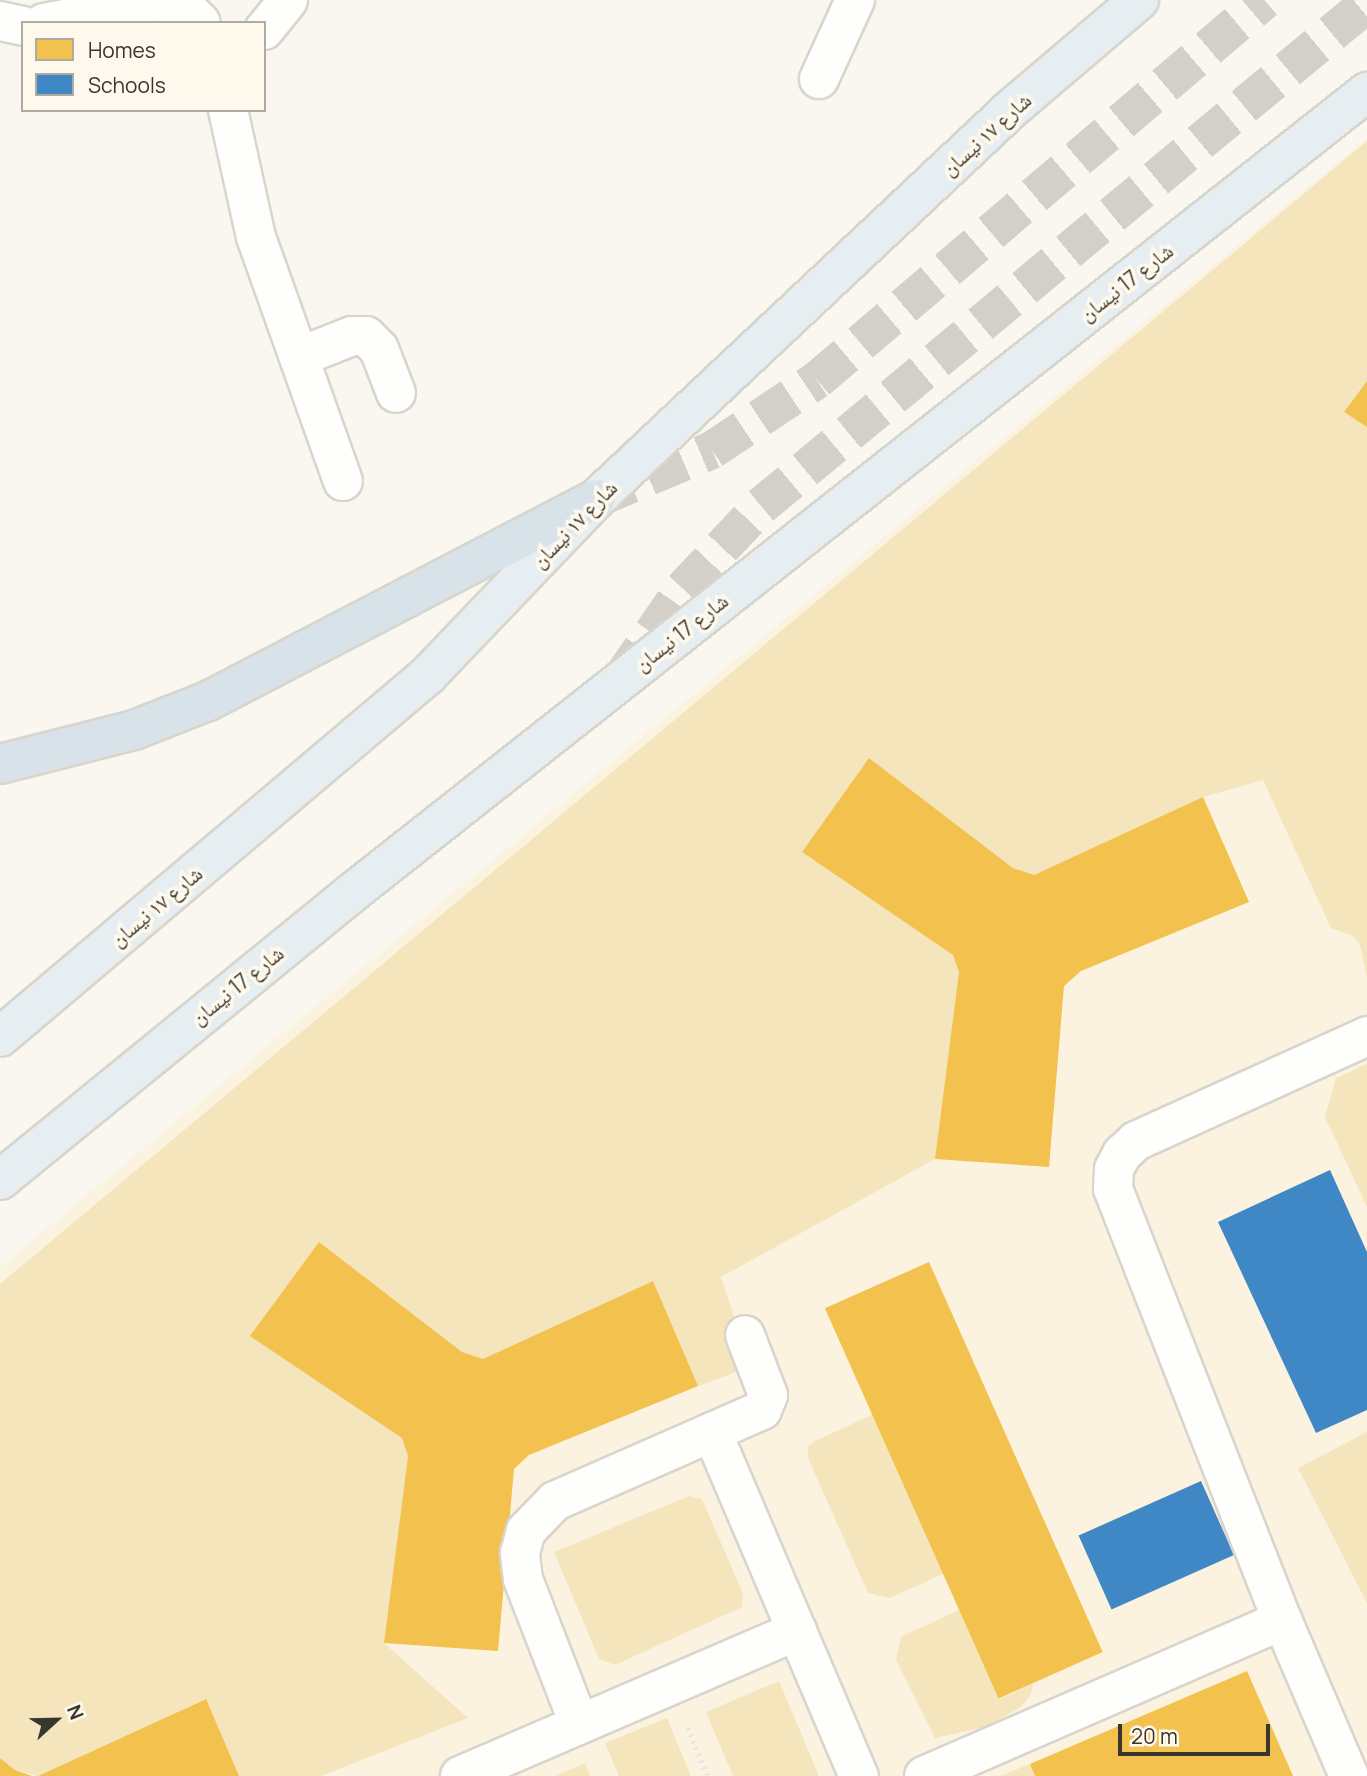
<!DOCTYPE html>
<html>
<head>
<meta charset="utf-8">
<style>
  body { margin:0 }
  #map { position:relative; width:1367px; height:1776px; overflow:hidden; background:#faf7f0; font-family:Manrope,"Noto Naskh Arabic",sans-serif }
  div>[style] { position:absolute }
  .built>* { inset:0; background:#fbf3e0 }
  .green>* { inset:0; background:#f4e5bd }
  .homes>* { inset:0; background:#f2c14e; transform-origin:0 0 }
  .schools>* { inset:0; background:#3f88c5; transform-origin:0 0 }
  .major-tunnel>* { height:38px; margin-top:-19px; transform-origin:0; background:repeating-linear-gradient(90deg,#d3d0c9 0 38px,transparent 0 57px) }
  .path>* { height:4.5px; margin-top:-2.25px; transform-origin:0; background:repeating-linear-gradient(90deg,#e5e3e2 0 2px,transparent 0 7px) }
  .roads { filter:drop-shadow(2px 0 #d8d5cd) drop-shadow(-2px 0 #d8d5cd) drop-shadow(0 2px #d8d5cd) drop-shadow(0 -2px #d8d5cd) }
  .minor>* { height:38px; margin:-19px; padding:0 19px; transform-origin:19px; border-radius:19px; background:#fefefd }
  .major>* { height:38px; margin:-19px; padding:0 19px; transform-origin:19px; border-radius:19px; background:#e7eef1 }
  .highway>* { height:38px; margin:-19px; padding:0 19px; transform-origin:19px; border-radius:19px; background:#d7e3e9 }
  span { translate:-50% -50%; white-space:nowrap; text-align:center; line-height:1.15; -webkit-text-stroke:7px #fef9ec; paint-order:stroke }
  .street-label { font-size:21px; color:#39362e }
  .legend { position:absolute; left:21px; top:21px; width:245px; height:91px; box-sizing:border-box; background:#fef9ec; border:2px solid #afaba0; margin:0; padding:9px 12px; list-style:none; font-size:21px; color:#39362e }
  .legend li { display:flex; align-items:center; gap:14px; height:35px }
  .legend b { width:35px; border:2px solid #afaba0 }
  .north { position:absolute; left:21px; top:1685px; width:70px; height:70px; -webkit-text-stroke:5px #fef9ec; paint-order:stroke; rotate:68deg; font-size:19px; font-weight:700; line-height:28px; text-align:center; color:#39362e }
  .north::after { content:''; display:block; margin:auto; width:24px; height:32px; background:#39362e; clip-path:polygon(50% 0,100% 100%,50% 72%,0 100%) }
  .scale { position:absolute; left:1118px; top:1724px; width:152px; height:32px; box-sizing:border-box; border:4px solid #39362e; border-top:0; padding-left:9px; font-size:21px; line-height:24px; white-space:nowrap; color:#39362e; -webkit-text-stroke:5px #fef9ec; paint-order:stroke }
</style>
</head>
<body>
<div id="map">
  <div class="built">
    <i style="clip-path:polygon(1367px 138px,1367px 1776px,0 1776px,0 1267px)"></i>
  </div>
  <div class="green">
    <i style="clip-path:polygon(1367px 141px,1367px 381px,1344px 412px,1367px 427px,1367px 978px,1360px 945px,1353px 936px,1331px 928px,1263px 780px,1203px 797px,1034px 875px,1013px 868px,869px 758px,802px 852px,953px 955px,959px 972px,935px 1159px,721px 1277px,751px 1367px,698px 1386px,653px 1281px,483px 1359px,462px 1352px,319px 1242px,251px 1335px,402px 1438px,408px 1456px,384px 1643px,468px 1718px,321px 1776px,239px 1776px,205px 1699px,38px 1776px,15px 1770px,0 1758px,0 1284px)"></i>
    <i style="clip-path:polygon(1367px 1064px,1367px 1207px,1325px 1117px,1336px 1078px)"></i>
    <i style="clip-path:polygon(874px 1414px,945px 1573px,890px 1598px,868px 1593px,808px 1458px,808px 1447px,813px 1442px)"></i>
    <i style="clip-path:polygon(1367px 1432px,1367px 1603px,1298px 1468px)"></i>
    <i style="clip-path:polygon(689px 1496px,702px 1499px,743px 1594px,742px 1607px,615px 1665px,599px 1659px,554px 1552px)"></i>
    <i style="clip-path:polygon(959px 1610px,1000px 1699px,1033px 1684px,1031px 1694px,1021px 1707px,985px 1727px,935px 1738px,896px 1660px,901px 1637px)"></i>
    <i style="clip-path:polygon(779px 1681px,819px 1776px,733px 1776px,706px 1712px)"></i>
    <i style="clip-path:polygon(667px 1718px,691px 1776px,619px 1776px,605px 1743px)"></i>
    <i style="clip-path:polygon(585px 1763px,590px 1776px,556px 1776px)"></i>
    <i style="clip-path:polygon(1030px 1764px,1035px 1776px,1000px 1776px)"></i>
  </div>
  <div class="homes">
    <i style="clip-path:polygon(1367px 381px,1367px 427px,1344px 412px)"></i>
    <i style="clip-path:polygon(869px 758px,1013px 868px,1034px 875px,1203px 797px,1249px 902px,1081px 971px,1064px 986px,1049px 1167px,935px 1159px,959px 972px,953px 955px,802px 852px)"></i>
    <i style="clip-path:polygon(319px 1242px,462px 1352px,483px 1359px,653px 1281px,698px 1386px,529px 1455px,514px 1469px,498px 1651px,384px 1643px,408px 1456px,402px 1438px,250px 1336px)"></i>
    <i style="left:929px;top:1262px;width:427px;height:114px;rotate:66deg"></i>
    <i style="clip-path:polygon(1247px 1671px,1293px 1776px,1035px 1776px,1030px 1764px)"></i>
    <i style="clip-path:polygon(206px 1699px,239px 1776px,38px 1776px)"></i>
    <i style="clip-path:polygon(0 1758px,15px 1770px,32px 1776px,0 1776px)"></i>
  </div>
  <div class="schools">
    <i style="clip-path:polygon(1330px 1170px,1367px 1252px,1367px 1410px,1316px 1433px,1218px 1222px)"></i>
    <i style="left:1201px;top:1481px;width:81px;height:134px;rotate:66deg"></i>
  </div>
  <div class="major-tunnel">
    <i style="left:596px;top:499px;width:126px;rotate:-22.9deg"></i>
    <i style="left:712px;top:450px;width:126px;rotate:-33.7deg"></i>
    <i style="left:817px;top:380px;width:587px;rotate:-40.31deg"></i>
    <i style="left:620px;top:680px;width:111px;rotate:-55.3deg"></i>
    <i style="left:683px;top:589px;width:114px;rotate:-46.8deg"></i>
    <i style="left:761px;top:506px;width:787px;rotate:-39.64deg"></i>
  </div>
  <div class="path">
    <i style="left:688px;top:1728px;width:52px;rotate:67.4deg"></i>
  </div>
  <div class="roads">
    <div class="minor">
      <i style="left:0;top:21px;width:24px;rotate:12deg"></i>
      <i style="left:44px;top:23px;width:117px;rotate:-10.8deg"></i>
      <i style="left:159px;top:1px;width:30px;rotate:17deg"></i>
      <i style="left:188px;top:10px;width:18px;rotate:45deg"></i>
      <i style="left:264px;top:30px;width:38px;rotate:-51deg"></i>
      <i style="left:819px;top:79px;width:87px;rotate:-65.5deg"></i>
      <i style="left:228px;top:110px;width:130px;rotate:77.6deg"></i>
      <i style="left:256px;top:237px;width:259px;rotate:70.4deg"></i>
      <i style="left:299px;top:357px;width:57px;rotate:-21.6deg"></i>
      <i style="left:352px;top:336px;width:14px"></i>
      <i style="left:366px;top:336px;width:18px;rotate:45deg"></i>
      <i style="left:379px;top:349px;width:47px;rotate:68.9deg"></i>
      <i style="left:712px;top:1432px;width:374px;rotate:66.9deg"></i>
      <i style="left:578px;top:1721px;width:152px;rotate:-111.2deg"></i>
      <i style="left:523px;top:1579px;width:26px;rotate:-97deg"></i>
      <i style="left:520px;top:1553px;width:23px;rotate:-75deg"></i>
      <i style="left:526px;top:1531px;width:42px;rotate:-46deg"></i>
      <i style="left:555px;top:1501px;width:226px;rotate:-23.7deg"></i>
      <i style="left:762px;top:1410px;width:16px;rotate:-68deg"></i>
      <i style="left:768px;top:1395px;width:64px;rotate:-111deg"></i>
      <i style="left:460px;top:1776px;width:367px;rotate:-23.3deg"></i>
      <i style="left:924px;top:1776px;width:391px;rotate:-23.5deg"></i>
      <i style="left:1349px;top:1776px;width:170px;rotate:-113.2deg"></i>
      <i style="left:1282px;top:1620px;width:463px;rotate:-111.4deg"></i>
      <i style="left:1113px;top:1189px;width:20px;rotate:-87deg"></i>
      <i style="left:1114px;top:1169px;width:17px;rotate:-62deg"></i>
      <i style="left:1122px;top:1154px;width:19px;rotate:-43deg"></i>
      <i style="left:1136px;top:1141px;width:254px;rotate:-24.4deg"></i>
    </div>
    <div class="major">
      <i style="left:0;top:1037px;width:561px;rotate:-40.22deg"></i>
      <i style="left:428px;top:675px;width:243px;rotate:-46.3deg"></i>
      <i style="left:596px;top:499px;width:569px;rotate:-43.22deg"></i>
      <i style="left:1011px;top:109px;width:168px;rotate:-40.4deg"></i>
      <i style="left:0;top:1180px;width:456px;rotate:-39.2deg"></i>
      <i style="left:353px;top:892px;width:1292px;rotate:-38.27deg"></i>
    </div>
    <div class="highway">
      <i style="left:0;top:764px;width:138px;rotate:-14.2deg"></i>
      <i style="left:134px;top:730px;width:79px;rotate:-21.4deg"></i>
      <i style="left:208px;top:701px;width:437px;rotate:-27.5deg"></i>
    </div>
  </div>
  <div class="street-label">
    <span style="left:986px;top:134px;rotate:-42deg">شارع ١٧ نيسان</span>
    <span style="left:1126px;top:282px;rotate:-38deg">شارع 17 نيسان</span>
    <span style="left:574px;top:524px;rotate:-46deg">شارع ١٧ نيسان</span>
    <span style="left:681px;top:632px;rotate:-38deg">شارع 17 نيسان</span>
    <span style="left:156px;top:906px;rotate:-40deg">شارع ١٧ نيسان</span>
    <span style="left:237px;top:985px;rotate:-39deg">شارع 17 نيسان</span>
  </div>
  <ul class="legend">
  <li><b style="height:19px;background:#f2c14e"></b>Homes</li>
  <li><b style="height:19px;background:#3f88c5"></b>Schools</li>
  </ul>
  <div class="north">N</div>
  <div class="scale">20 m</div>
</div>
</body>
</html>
